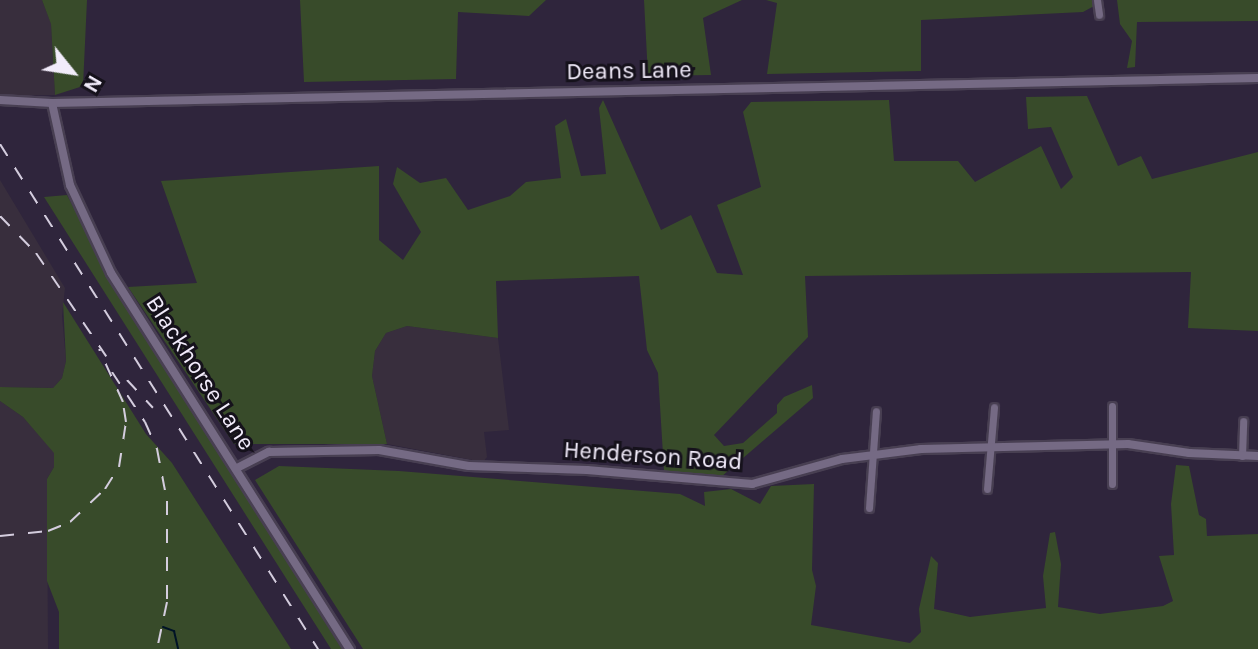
<!DOCTYPE html>
<html>
<head>
<meta charset="utf-8">
<style>
  body { margin:0 }
  #map { position:relative; width:1258px; height:649px; overflow:hidden; background:#2f253c; font-family:Karla,sans-serif }
  div>[style] { position:absolute }
  .industrial>* { inset:0; background:#382e3d }
  .green>* { inset:0; background:#384b2a }
  .stream>* { height:2px; margin:-1px; padding:0 1px; transform-origin:1px; border-radius:1px; background:#001326 }
  .roads { filter:drop-shadow(2px 0 #483f52) drop-shadow(-2px 0 #483f52) drop-shadow(0 2px #483f52) drop-shadow(0 -2px #483f52) }
  .minor>* { height:7px; margin:-3.5px; padding:0 3.5px; transform-origin:3.5px; border-radius:3.5px; background:#756a84 }
  .tertiary>* { height:8px; margin:-4px; padding:0 4px; transform-origin:4px; border-radius:4px; background:#756a84 }
  .rail>* { height:2px; margin-top:-1px; transform-origin:0; background:repeating-linear-gradient(90deg,#d4cdde 0 14px,transparent 0 28px) }
  span { translate:-50% -50%; white-space:nowrap; text-align:center; line-height:1.15; -webkit-text-stroke:6px #15111b; paint-order:stroke }
  .street-label { font-size:24px; color:#f2ecfb }
  .north { position:absolute; left:32px; top:32px; width:80px; height:80px; -webkit-text-stroke:6px #15111b; paint-order:stroke; rotate:120deg; font-size:22px; font-weight:700; line-height:32px; text-align:center; color:#f2ecfb }
  .north::after { content:''; display:block; margin:auto; width:28px; height:36px; background:#f2ecfb; clip-path:polygon(50% 0,100% 100%,50% 72%,0 100%) }
</style>
</head>
<body>
<div id="map">
  <div class="industrial">
    <i style="clip-path:polygon(0 0,42px 0,51px 23px,55px 95px,0 96px)"></i>
    <i style="clip-path:polygon(0 180px,65px 288px,62px 316px,66px 361px,62px 378px,53px 388px,0 387px)"></i>
    <i style="clip-path:polygon(407px 326px,498px 338px,509px 430px,484px 432px,487px 457px,483px 462px,387px 444px,372px 376px,375px 351px,386px 333px)"></i>
    <i style="clip-path:polygon(0 401px,23px 417px,54px 452px,54px 467px,47px 479px,48px 649px,0 649px)"></i>
  </div>
  <div class="green">
    <i style="clip-path:polygon(42px 0,87px 0,83px 86px,55px 95px,51px 24px)"></i>
    <i style="clip-path:polygon(300px 0,546px 0,529px 16px,458px 12px,456px 79px,304px 82px)"></i>
    <i style="clip-path:polygon(644px 0,742px 0,703px 18px,711px 75px,648px 76px)"></i>
    <i style="clip-path:polygon(766px 0,1093px 0,1094px 6px,1083px 12px,921px 20px,921px 71px,767px 74px,777px 3px)"></i>
    <i style="clip-path:polygon(1117px 0,1258px 0,1258px 21px,1137px 22px,1135px 67px,1127px 68px,1132px 41px,1120px 24px)"></i>
    <i style="clip-path:polygon(1087px 96px,1118px 166px,1141px 156px,1152px 179px,1258px 152px,1258px 331px,1188px 328px,1191px 272px,805px 276px,808px 337px,714px 435px,724px 446px,743px 443px,777px 413px,777px 405px,784px 397px,812px 385px,813px 398px,721px 477px,664px 471px,658px 373px,647px 350px,639px 276px,496px 281px,498px 338px,407px 326px,386px 333px,375px 351px,372px 376px,387px 444px,234px 444px,128px 287px,197px 283px,161px 181px,379px 166px,379px 240px,403px 260px,421px 232px,393px 184px,397px 167px,420px 183px,446px 178px,468px 210px,510px 196px,526px 182px,561px 178px,555px 126px,566px 119px,581px 176px,606px 174px,599px 108px,603px 100px,661px 230px,691px 215px,717px 273px,743px 275px,717px 205px,761px 187px,743px 112px,751px 102px,889px 100px,894px 161px,958px 161px,975px 182px,1041px 146px,1061px 189px,1073px 177px,1051px 127px,1028px 129px,1026px 97px)"></i>
    <i style="clip-path:polygon(67px 195px,113px 283px,342px 649px,331px 649px,44px 197px)"></i>
    <i style="clip-path:polygon(63px 302px,146px 434px,172px 463px,291px 649px,59px 649px,59px 612px,47px 581px,47px 479px,54px 467px,54px 453px,23px 417px,0 401px,0 387px,53px 388px,62px 378px,66px 361px)"></i>
    <i style="clip-path:polygon(1176px 465px,1189px 466px,1199px 515px,1206px 519px,1207px 536px,1258px 534px,1258px 649px,363px 649px,255px 480px,279px 466px,399px 471px,680px 494px,705px 506px,704px 492px,731px 489px,760px 504px,771px 486px,814px 484px,812px 570px,816px 586px,811px 625px,910px 643px,921px 632px,919px 609px,931px 556px,938px 563px,934px 609px,970px 617px,1046px 608px,1043px 576px,1050px 533px,1055px 532px,1061px 564px,1058px 607px,1100px 614px,1163px 606px,1173px 601px,1159px 556px,1174px 555px,1171px 504px)"></i>
  </div>
  <div class="stream">
    <i style="left:163px;top:627px;width:12px;rotate:20deg"></i>
    <i style="left:174px;top:631px;width:18px;rotate:77deg"></i>
  </div>
  <div class="roads">
    <div class="minor">
      <i style="left:1097px;top:0;width:15px;rotate:82deg"></i>
      <i style="left:1112px;top:406px;width:78px;rotate:90deg"></i>
      <i style="left:1242px;top:456px;width:35px;rotate:-88deg"></i>
      <i style="left:987px;top:489px;width:82px;rotate:-85.1deg"></i>
      <i style="left:869px;top:508px;width:97px;rotate:-85.9deg"></i>
    </div>
    <div class="tertiary">
      <i style="left:0;top:100px;width:52px;rotate:3.3deg"></i>
      <i style="left:52px;top:103px;width:1206px;rotate:-1.19deg"></i>
      <i style="left:52px;top:103px;width:84px;rotate:77.6deg"></i>
      <i style="left:70px;top:185px;width:97px;rotate:65deg"></i>
      <i style="left:111px;top:273px;width:446px;rotate:57.6deg"></i>
      <i style="left:237px;top:468px;width:36px;rotate:-27deg"></i>
      <i style="left:269px;top:452px;width:110px;rotate:-1deg"></i>
      <i style="left:379px;top:450px;width:91px;rotate:10.1deg"></i>
      <i style="left:469px;top:466px;width:118px;rotate:1.9deg"></i>
      <i style="left:587px;top:470px;width:166px;rotate:4.8deg"></i>
      <i style="left:752px;top:484px;width:93px;rotate:-15.5deg"></i>
      <i style="left:842px;top:459px;width:80px;rotate:-7.2deg"></i>
      <i style="left:921px;top:449px;width:207px;rotate:-1.4deg"></i>
      <i style="left:1128px;top:444px;width:62px;rotate:8.4deg"></i>
      <i style="left:1189px;top:453px;width:69px;rotate:2.5deg"></i>
    </div>
  </div>
  <div class="rail">
    <i style="left:0;top:144px;width:597px;rotate:57.8deg"></i>
    <i style="left:0;top:216px;width:52px;rotate:45.8deg"></i>
    <i style="left:36px;top:253px;width:125px;rotate:55.8deg"></i>
    <i style="left:112px;top:372px;width:60px;rotate:56.6deg"></i>
    <i style="left:145px;top:422px;width:30px;rotate:66deg"></i>
    <i style="left:157px;top:449px;width:53px;rotate:79.1deg"></i>
    <i style="left:167px;top:501px;width:101px;rotate:90deg"></i>
    <i style="left:167px;top:602px;width:48px;rotate:102deg"></i>
    <i style="left:127px;top:380px;width:38px;rotate:47deg"></i>
    <i style="left:0;top:536px;width:48px;rotate:-5.9deg"></i>
    <i style="left:48px;top:531px;width:24px;rotate:-22deg"></i>
    <i style="left:70px;top:522px;width:48px;rotate:-43.3deg"></i>
    <i style="left:105px;top:489px;width:26px;rotate:-58deg"></i>
    <i style="left:119px;top:467px;width:46px;rotate:-81.2deg"></i>
    <i style="left:126px;top:422px;width:20px;rotate:-99deg"></i>
    <i style="left:123px;top:402px;width:58px;rotate:-114.4deg"></i>
  </div>
  <div class="street-label">
    <span style="left:629px;top:71px;rotate:-1deg">Deans Lane</span>
    <span style="left:200px;top:373px;rotate:57deg">Blackhorse Lane</span>
    <span style="left:653px;top:456px;rotate:4deg">Henderson Road</span>
  </div>
  <div class="north">N</div>
</div>
</body>
</html>
